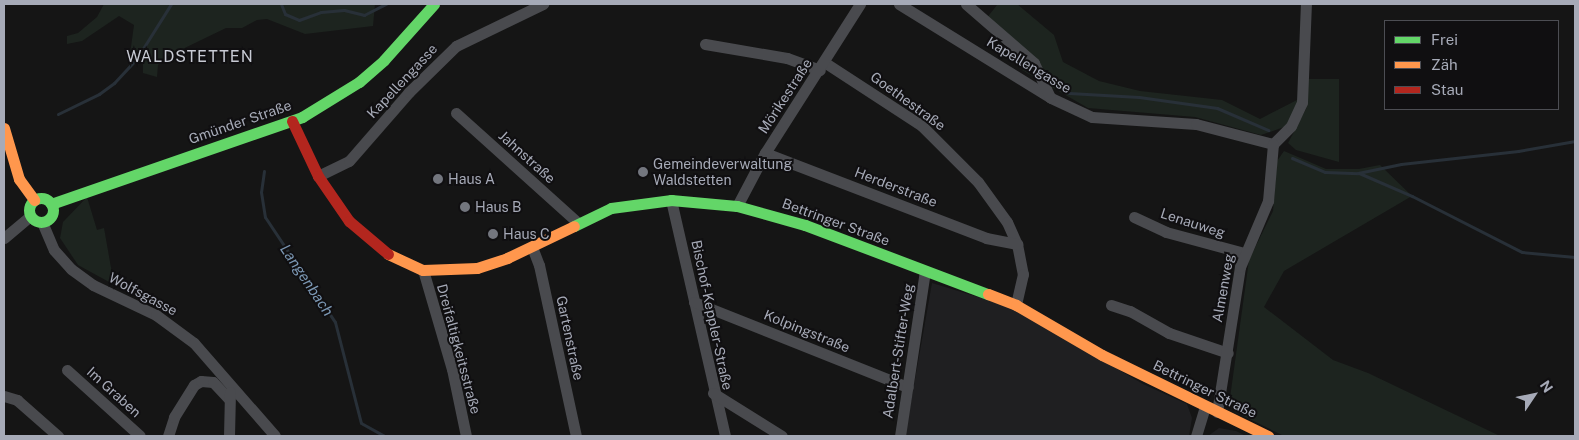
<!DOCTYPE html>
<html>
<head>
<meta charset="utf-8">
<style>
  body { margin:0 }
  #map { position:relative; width:1579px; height:440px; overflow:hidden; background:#151515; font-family:"Public Sans",sans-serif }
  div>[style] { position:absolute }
  .built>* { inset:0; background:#1f1f21 }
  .green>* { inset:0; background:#1d241f }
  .stream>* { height:3px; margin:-1.5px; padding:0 1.5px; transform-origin:1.5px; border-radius:1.5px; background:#283038 }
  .street>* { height:11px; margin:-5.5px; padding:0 5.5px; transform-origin:5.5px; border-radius:5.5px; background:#494a4e }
  .fast>* { height:11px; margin:-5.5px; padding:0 5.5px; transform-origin:5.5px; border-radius:5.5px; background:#63d668 }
  .fast>.ring { margin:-5.5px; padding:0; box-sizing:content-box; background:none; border:11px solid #63d668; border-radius:50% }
  .slow>* { height:11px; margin:-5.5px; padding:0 5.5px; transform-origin:5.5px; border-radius:5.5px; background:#ff974d }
  .jam>* { height:11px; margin:-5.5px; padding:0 5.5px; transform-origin:5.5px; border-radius:5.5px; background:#b3261e }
  .dots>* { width:14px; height:14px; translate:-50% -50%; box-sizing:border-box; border:2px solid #100f11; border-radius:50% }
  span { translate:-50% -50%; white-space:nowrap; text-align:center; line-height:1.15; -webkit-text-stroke:4px #100f11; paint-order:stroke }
  .street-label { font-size:14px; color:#a6aab7 }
  .poi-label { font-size:14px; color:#a6aab7 }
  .left { translate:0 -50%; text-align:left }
  .water-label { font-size:15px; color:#7b97b3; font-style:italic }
  .quarter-label { font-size:16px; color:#c7cad3; letter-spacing:1px }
  .frame { position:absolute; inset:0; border:5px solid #a6aab7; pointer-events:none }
  .legend { position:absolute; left:1384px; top:20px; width:175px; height:90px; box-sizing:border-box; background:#100f11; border:1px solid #4c4d53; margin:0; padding:6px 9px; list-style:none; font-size:15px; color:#a6aab7 }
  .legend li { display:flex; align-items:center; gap:10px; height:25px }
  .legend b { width:25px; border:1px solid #4c4d53 }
  .north { position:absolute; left:1509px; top:370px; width:50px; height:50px; -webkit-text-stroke:4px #100f11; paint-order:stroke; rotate:56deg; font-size:14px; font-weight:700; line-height:20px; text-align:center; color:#a6aab7 }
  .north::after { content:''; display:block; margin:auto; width:18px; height:22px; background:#a6aab7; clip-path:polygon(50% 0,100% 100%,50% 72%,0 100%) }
</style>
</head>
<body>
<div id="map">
  <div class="built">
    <i style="clip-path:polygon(932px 283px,1014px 308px,1143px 384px,1187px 404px,1192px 418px,1189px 436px,905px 436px)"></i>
    <i style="clip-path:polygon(1219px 428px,1236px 431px,1246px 436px,1208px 436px)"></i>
  </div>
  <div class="green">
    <i style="clip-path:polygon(104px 4px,375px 4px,373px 26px,305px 34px,267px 19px,257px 20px,242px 28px,226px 28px,164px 58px,158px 65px,157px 77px,143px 73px,143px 57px,130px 54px,134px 25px,119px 16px,82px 41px,67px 44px,67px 36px,78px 33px,97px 17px)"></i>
    <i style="clip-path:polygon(1017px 4px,1054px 35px,1063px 62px,1099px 81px,1140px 91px,1222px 100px,1260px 119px,1299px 99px,1287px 126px,1261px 135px,1195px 117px,1088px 108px,1022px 70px,1034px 58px,986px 19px,997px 5px)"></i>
    <i style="clip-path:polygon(1308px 79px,1339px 79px,1339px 162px,1296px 150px,1288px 143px,1306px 109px)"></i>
    <i style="clip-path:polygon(1284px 151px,1326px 169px,1359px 169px,1380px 165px,1412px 196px,1284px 271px,1264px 307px,1333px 360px,1368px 373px,1500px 436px,1284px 436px,1235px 412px,1229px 405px,1249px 260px,1273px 211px,1277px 161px)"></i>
    <i style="clip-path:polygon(87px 197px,97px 230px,104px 228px,113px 279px,109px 282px,78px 265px,60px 238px,63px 222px)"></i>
  </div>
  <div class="stream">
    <i style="left:281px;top:4px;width:11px;rotate:68deg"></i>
    <i style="left:285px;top:14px;width:15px;rotate:23deg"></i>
    <i style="left:299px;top:20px;width:23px;rotate:-20deg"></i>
    <i style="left:321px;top:12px;width:23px;rotate:-5deg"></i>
    <i style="left:344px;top:10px;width:21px;rotate:14deg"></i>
    <i style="left:364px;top:15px;width:25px;rotate:-27deg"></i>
    <i style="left:1069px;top:93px;width:70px;rotate:3.3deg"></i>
    <i style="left:1139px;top:97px;width:79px;rotate:8deg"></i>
    <i style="left:1217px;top:108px;width:56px;rotate:23.3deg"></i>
    <i style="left:58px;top:114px;width:46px;rotate:-26deg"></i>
    <i style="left:99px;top:94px;width:19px;rotate:-36deg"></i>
    <i style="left:114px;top:83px;width:34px;rotate:-47deg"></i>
    <i style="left:137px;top:58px;width:64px;rotate:-57.8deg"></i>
    <i style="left:1292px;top:158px;width:36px;rotate:23deg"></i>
    <i style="left:1325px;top:172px;width:33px;rotate:2deg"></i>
    <i style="left:1358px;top:173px;width:44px;rotate:-11.8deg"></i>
    <i style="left:1401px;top:164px;width:118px;rotate:-6.3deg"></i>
    <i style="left:1518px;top:151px;width:58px;rotate:-10deg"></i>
    <i style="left:264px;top:171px;width:21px;rotate:98deg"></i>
    <i style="left:261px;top:192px;width:25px;rotate:81deg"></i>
    <i style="left:265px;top:217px;width:126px;rotate:56.3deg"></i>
    <i style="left:335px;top:322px;width:104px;rotate:75.6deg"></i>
    <i style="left:361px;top:423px;width:26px;rotate:29deg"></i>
    <i style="left:1359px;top:173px;width:58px;rotate:23.5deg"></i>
    <i style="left:1412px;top:196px;width:123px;rotate:27deg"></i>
    <i style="left:1522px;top:252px;width:53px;rotate:5.4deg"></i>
  </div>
  <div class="street">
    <i style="left:899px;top:4px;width:179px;rotate:31.7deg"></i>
    <i style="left:1051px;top:98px;width:45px;rotate:24.9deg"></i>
    <i style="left:1092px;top:117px;width:104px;rotate:3.9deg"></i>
    <i style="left:1196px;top:124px;width:80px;rotate:14.6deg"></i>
    <i style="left:966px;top:4px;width:90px;rotate:40.9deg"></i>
    <i style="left:1034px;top:63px;width:38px;rotate:65deg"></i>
    <i style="left:705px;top:44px;width:83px;rotate:9.7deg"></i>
    <i style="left:787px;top:58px;width:35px;rotate:20deg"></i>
    <i style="left:824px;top:62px;width:117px;rotate:33.1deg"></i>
    <i style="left:922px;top:126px;width:79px;rotate:45deg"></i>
    <i style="left:978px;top:182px;width:49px;rotate:54.1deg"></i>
    <i style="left:1007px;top:222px;width:24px;rotate:66deg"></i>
    <i style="left:1017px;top:244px;width:31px;rotate:79deg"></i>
    <i style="left:1023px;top:274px;width:32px;rotate:103deg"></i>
    <i style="left:456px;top:113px;width:164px;rotate:42deg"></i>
    <i style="left:1273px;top:144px;width:25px;rotate:-45deg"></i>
    <i style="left:1291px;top:126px;width:26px;rotate:-65deg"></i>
    <i style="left:1302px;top:102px;width:98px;rotate:-87.7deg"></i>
    <i style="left:765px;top:153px;width:237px;rotate:21deg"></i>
    <i style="left:986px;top:238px;width:32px;rotate:11deg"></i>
    <i style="left:318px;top:176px;width:34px;rotate:-26deg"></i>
    <i style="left:349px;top:161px;width:91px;rotate:-49deg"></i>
    <i style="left:409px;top:92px;width:66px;rotate:-44.4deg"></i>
    <i style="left:456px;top:46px;width:97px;rotate:-25.8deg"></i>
    <i style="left:671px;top:200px;width:242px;rotate:77.1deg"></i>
    <i style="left:737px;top:206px;width:60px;rotate:-62.2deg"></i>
    <i style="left:765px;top:153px;width:177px;rotate:-57.5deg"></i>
    <i style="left:1134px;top:217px;width:35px;rotate:25deg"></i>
    <i style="left:1166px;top:232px;width:81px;rotate:15.1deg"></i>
    <i style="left:42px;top:222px;width:30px;rotate:67deg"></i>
    <i style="left:54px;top:250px;width:25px;rotate:48deg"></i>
    <i style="left:71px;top:269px;width:27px;rotate:36deg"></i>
    <i style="left:93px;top:285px;width:70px;rotate:25.5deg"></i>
    <i style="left:156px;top:315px;width:47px;rotate:36.4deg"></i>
    <i style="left:194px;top:343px;width:123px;rotate:48.9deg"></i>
    <i style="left:4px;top:238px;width:34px;rotate:-40deg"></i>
    <i style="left:532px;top:247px;width:19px;rotate:69deg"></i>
    <i style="left:539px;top:265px;width:175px;rotate:77.8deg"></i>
    <i style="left:423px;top:270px;width:103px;rotate:73.7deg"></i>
    <i style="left:452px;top:369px;width:68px;rotate:78.2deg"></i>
    <i style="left:694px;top:302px;width:230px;rotate:21.7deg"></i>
    <i style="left:1111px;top:305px;width:20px;rotate:18deg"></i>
    <i style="left:1130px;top:311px;width:45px;rotate:29.4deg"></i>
    <i style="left:1169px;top:333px;width:62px;rotate:18.7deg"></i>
    <i style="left:67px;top:370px;width:98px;rotate:42.1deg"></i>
    <i style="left:713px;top:393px;width:81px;rotate:31.9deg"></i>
    <i style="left:4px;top:396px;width:14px;rotate:17deg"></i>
    <i style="left:17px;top:400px;width:55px;rotate:41.3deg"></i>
    <i style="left:1217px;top:412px;width:147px;rotate:-81deg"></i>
    <i style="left:1240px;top:267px;width:72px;rotate:-67deg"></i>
    <i style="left:1268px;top:201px;width:57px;rotate:-85deg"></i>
    <i style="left:168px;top:436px;width:20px;rotate:-72deg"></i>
    <i style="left:174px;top:417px;width:38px;rotate:-58deg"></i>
    <i style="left:194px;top:385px;width:8px;rotate:-30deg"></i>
    <i style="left:201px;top:381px;width:12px;rotate:5deg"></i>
    <i style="left:213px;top:382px;width:22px;rotate:47deg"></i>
    <i style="left:229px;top:436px;width:44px;rotate:-88.7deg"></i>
    <i style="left:900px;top:436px;width:167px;rotate:-81.4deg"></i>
    <i style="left:1196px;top:436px;width:31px;rotate:-73deg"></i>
  </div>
  <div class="fast">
    <i class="ring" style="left:29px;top:198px;width:13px;height:13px"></i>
    <i style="left:51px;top:204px;width:266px;rotate:-19.1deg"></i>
    <i style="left:302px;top:117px;width:67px;rotate:-31.6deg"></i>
    <i style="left:359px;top:82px;width:33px;rotate:-41deg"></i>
    <i style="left:384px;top:60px;width:75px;rotate:-48.2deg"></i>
    <i style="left:574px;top:226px;width:41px;rotate:-25.9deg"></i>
    <i style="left:611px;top:208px;width:61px;rotate:-7.6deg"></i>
    <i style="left:671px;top:200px;width:66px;rotate:5.2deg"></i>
    <i style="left:737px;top:206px;width:71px;rotate:15.6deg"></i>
    <i style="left:805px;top:225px;width:196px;rotate:20.7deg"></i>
  </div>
  <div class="slow">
    <i style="left:4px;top:128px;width:53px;rotate:73.6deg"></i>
    <i style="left:19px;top:179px;width:26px;rotate:54deg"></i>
    <i style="left:388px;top:254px;width:38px;rotate:25deg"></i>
    <i style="left:423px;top:270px;width:54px;rotate:-2.1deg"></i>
    <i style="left:477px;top:268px;width:32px;rotate:-18deg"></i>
    <i style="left:507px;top:258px;width:74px;rotate:-25.5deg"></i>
    <i style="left:988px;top:294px;width:30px;rotate:21deg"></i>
    <i style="left:1016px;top:305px;width:99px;rotate:30.2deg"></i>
    <i style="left:1102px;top:355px;width:185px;rotate:26deg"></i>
  </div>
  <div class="jam">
    <i style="left:292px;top:121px;width:61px;rotate:64.7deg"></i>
    <i style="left:318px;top:176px;width:55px;rotate:55.4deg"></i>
    <i style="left:349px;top:221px;width:51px;rotate:40.2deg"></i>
  </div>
  <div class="dots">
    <i style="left:643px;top:172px;background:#73767e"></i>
    <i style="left:438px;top:179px;background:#73767e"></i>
    <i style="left:465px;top:207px;background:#73767e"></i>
    <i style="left:493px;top:234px;background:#73767e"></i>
  </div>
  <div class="street-label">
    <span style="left:1029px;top:65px;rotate:31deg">Kapellengasse</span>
    <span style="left:402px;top:81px;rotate:-47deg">Kapellengasse</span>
    <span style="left:785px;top:96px;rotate:-57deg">Mörikestraße</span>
    <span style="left:908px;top:101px;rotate:36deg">Goethestraße</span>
    <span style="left:240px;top:122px;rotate:-19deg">Gmünder Straße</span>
    <span style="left:527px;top:157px;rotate:42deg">Jahnstraße</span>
    <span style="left:896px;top:187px;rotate:21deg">Herderstraße</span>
    <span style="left:836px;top:222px;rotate:20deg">Bettringer Straße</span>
    <span style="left:1193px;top:223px;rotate:18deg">Lenauweg</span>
    <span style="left:1223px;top:288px;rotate:-80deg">Almenweg</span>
    <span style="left:143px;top:294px;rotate:28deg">Wolfsgasse</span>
    <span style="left:712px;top:315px;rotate:78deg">Bischof-Keppler-Straße</span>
    <span style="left:807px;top:331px;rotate:22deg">Kolpingstraße</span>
    <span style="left:570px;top:338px;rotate:78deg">Gartenstraße</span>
    <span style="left:459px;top:349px;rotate:75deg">Dreifaltigkeitsstraße</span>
    <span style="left:898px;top:351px;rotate:-81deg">Adalbert-Stifter-Weg</span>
    <span style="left:1205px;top:389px;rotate:26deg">Bettringer Straße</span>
    <span style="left:114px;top:392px;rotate:42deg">Im Graben</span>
  </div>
  <div class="poi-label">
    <span class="left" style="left:653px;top:172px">Gemeindeverwaltung<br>Waldstetten</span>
    <span class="left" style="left:448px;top:179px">Haus A</span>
    <span class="left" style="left:475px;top:207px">Haus B</span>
    <span class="left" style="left:503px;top:234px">Haus C</span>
  </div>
  <div class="water-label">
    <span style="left:307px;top:280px;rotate:56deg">Langenbach</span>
  </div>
  <div class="quarter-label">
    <span style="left:190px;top:57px">WALDSTETTEN</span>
  </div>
  <div class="frame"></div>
  <ul class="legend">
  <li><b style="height:6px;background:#63d668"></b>Frei</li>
  <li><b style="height:6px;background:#ff974d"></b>Zäh</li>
  <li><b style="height:6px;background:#b3261e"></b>Stau</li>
  </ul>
  <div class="north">N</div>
</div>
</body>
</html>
